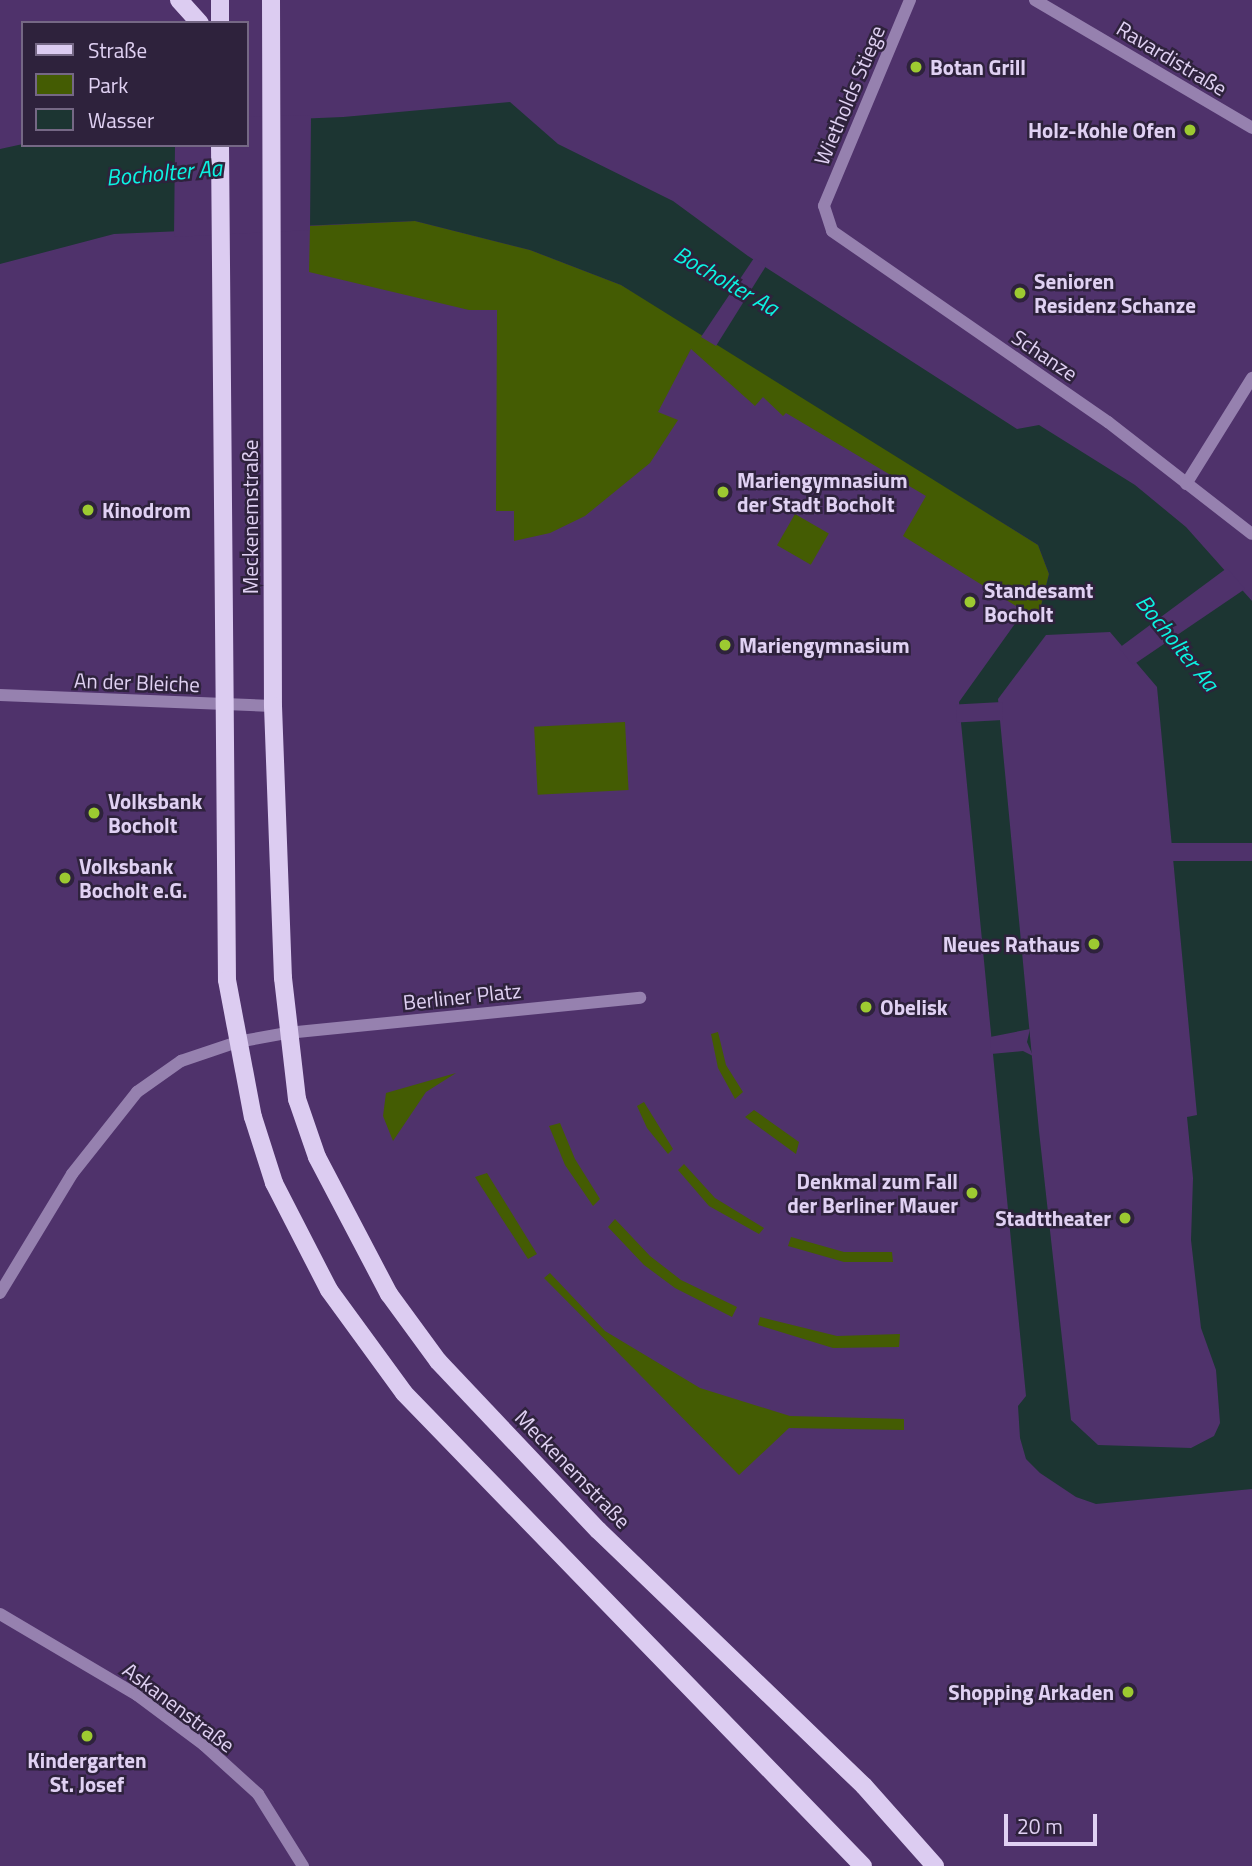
<!DOCTYPE html>
<html>
<head>
<meta charset="utf-8">
<style>
  body { margin:0 }
  #map { position:relative; width:1252px; height:1866px; overflow:hidden; background:#4f326b; font-family:"Titillium Web",sans-serif }
  div>[style] { position:absolute }
  .green>* { inset:0; background:#445c03; transform-origin:0 0 }
  .water>* { inset:0; background:#1c3532 }
  .pier>* { inset:0; background:#4f326b; transform-origin:0 0 }
  .minor>* { height:12px; margin:-6px; padding:0 6px; transform-origin:6px; border-radius:6px; background:#9681af }
  .major>* { height:18px; margin:-9px; padding:0 9px; transform-origin:9px; border-radius:9px; background:#dcccf1 }
  .dots>* { width:19px; height:19px; translate:-50% -50%; box-sizing:border-box; border:4px solid #2e223c; border-radius:50% }
  span { translate:-50% -50%; white-space:nowrap; text-align:center; line-height:1.15; -webkit-text-stroke:5px #2e223c; paint-order:stroke }
  .street-label { font-size:21px; color:#e0d1f3 }
  .poi-label { font-size:21px; color:#e0d1f3; font-weight:700 }
  .left { translate:0 -50%; text-align:left }
  .right { translate:-100% -50%; text-align:right }
  .water-label { font-size:23px; color:#0cf3e1; font-style:italic }
  .legend { position:absolute; left:21px; top:21px; width:228px; height:126px; box-sizing:border-box; background:#2e223c; border:2px solid #756885; margin:0; padding:9px 12px; list-style:none; font-size:21px; color:#e0d1f3 }
  .legend li { display:flex; align-items:center; gap:14px; height:35px }
  .legend b { width:35px; border:2px solid #756885 }
  .scale { position:absolute; left:1004px; top:1814px; width:93px; height:32px; box-sizing:border-box; border:4px solid #e0d1f3; border-top:0; padding-left:9px; font-size:21px; line-height:24px; white-space:nowrap; color:#e0d1f3; -webkit-text-stroke:5px #2e223c; paint-order:stroke }
</style>
</head>
<body>
<div id="map">
  <div class="green">
    <i style="clip-path:polygon(415px 221px,530px 250px,621px 285px,700px 332px,1038px 545px,1049px 574px,1040px 610px,1024px 611px,903px 536px,926px 496px,786px 413px,783px 416px,763px 397px,755px 406px,691px 349px,658px 412px,678px 420px,650px 463px,585px 516px,550px 533px,514px 541px,514px 511px,496px 511px,497px 310px,469px 310px,309px 272px,310px 226px)"></i>
    <i style="left:795px;top:514px;width:39px;height:36px;rotate:30deg"></i>
    <i style="left:625px;top:722px;width:68px;height:91px;rotate:87deg"></i>
    <i style="clip-path:polygon(718px 1032px,726px 1065px,743px 1092px,735px 1099px,718px 1068px,711px 1034px)"></i>
    <i style="clip-path:polygon(456px 1073px,426px 1092px,393px 1141px,383px 1116px,386px 1093px)"></i>
    <i style="clip-path:polygon(644px 1102px,673px 1149px,668px 1154px,647px 1128px,637px 1106px)"></i>
    <i style="clip-path:polygon(754px 1110px,799px 1142px,796px 1154px,745px 1117px)"></i>
    <i style="clip-path:polygon(560px 1123px,575px 1159px,600px 1199px,593px 1206px,565px 1165px,549px 1126px)"></i>
    <i style="clip-path:polygon(684px 1164px,715px 1198px,764px 1228px,759px 1234px,709px 1206px,678px 1170px)"></i>
    <i style="clip-path:polygon(487px 1173px,537px 1254px,528px 1259px,475px 1177px)"></i>
    <i style="clip-path:polygon(615px 1219px,650px 1256px,681px 1280px,737px 1307px,732px 1317px,675px 1288px,644px 1265px,608px 1227px)"></i>
    <i style="clip-path:polygon(791px 1237px,844px 1252px,892px 1252px,893px 1262px,844px 1262px,788px 1246px)"></i>
    <i style="clip-path:polygon(550px 1273px,605px 1331px,700px 1388px,790px 1416px,904px 1419px,904px 1430px,789px 1428px,739px 1475px,544px 1278px)"></i>
    <i style="clip-path:polygon(760px 1317px,837px 1336px,900px 1334px,899px 1347px,833px 1348px,758px 1325px)"></i>
  </div>
  <div class="water">
    <i style="clip-path:polygon(evenodd,510px 102px,558px 144px,673px 201px,748px 256px,1017px 429px,1039px 425px,1135px 485px,1186px 527px,1252px 601px,1252px 1489px,1096px 1504px,1076px 1497px,1040px 1473px,1026px 1459px,1020px 1438px,1018px 1406px,1026px 1396px,959px 702px,1024px 611px,1040px 610px,1049px 574px,1038px 545px,621px 285px,530px 250px,415px 221px,114px 234px,0 264px,0 149px,23px 144px,247px 145px,247px 121px,343px 117px,510px 102px,1110px 632px,1157px 687px,1197px 1115px,1187px 1117px,1193px 1178px,1191px 1240px,1201px 1328px,1216px 1370px,1220px 1423px,1214px 1436px,1191px 1448px,1098px 1445px,1071px 1420px,1039px 1131px,998px 699px,1046px 635px,1110px 632px)"></i>
  </div>
  <div class="pier">
    <i style="clip-path:polygon(311px 115px,310px 230px,174px 237px,175px 145px,247px 145px,247px 117px)"></i>
    <i style="clip-path:polygon(754px 258px,766px 266px,716px 346px,701px 337px)"></i>
    <i style="clip-path:polygon(1227px 568px,1245px 589px,1133px 665px,1119px 648px)"></i>
    <i style="left:1002px;top:702px;width:18px;height:46px;rotate:87deg"></i>
    <i style="left:1252px;top:843px;width:18px;height:82px;rotate:90deg"></i>
    <i style="clip-path:polygon(1030px 1029px,1027px 1042px,1033px 1056px,1023px 1051px,991px 1054px,990px 1037px)"></i>
  </div>
  <div class="minor">
    <i style="left:910px;top:0;width:223px;rotate:112.7deg"></i>
    <i style="left:824px;top:206px;width:26px;rotate:72deg"></i>
    <i style="left:832px;top:231px;width:336px;rotate:34.7deg"></i>
    <i style="left:1108px;top:422px;width:182px;rotate:37.9deg"></i>
    <i style="left:1035px;top:0;width:252px;rotate:30.5deg"></i>
    <i style="left:1186px;top:484px;width:125px;rotate:-58.1deg"></i>
    <i style="left:0;top:695px;width:273px;rotate:2.3deg"></i>
    <i style="left:0;top:1293px;width:139px;rotate:-58.8deg"></i>
    <i style="left:72px;top:1174px;width:105px;rotate:-51.6deg"></i>
    <i style="left:137px;top:1092px;width:54px;rotate:-35.2deg"></i>
    <i style="left:181px;top:1061px;width:59px;rotate:-18.7deg"></i>
    <i style="left:237px;top:1042px;width:51px;rotate:-10.2deg"></i>
    <i style="left:287px;top:1033px;width:355px;rotate:-5.7deg"></i>
    <i style="left:0;top:1614px;width:159px;rotate:30.6deg"></i>
    <i style="left:137px;top:1695px;width:84px;rotate:36.7deg"></i>
    <i style="left:204px;top:1745px;width:73px;rotate:42.2deg"></i>
    <i style="left:258px;top:1794px;width:85px;rotate:58deg"></i>
  </div>
  <div class="major">
    <i style="left:179px;top:0;width:31px;rotate:48deg"></i>
    <i style="left:271px;top:0;width:706px;rotate:89.84deg"></i>
    <i style="left:273px;top:706px;width:272px;rotate:87.9deg"></i>
    <i style="left:283px;top:978px;width:122px;rotate:83.4deg"></i>
    <i style="left:297px;top:1099px;width:61px;rotate:71deg"></i>
    <i style="left:317px;top:1157px;width:155px;rotate:62.3deg"></i>
    <i style="left:389px;top:1294px;width:83px;rotate:53.8deg"></i>
    <i style="left:438px;top:1361px;width:233px;rotate:46.6deg"></i>
    <i style="left:598px;top:1530px;width:369px;rotate:43.9deg"></i>
    <i style="left:864px;top:1786px;width:107px;rotate:48.4deg"></i>
    <i style="left:220px;top:23px;width:23px;rotate:-90deg"></i>
    <i style="left:220px;top:145px;width:835px;rotate:89.52deg"></i>
    <i style="left:227px;top:980px;width:139px;rotate:79.3deg"></i>
    <i style="left:253px;top:1117px;width:69px;rotate:72.3deg"></i>
    <i style="left:274px;top:1183px;width:120px;rotate:62.8deg"></i>
    <i style="left:329px;top:1290px;width:127px;rotate:53.9deg"></i>
    <i style="left:404px;top:1393px;width:659px;rotate:45.86deg"></i>
  </div>
  <div class="dots">
    <i style="left:916px;top:67px;background:#9dca31"></i>
    <i style="left:1190px;top:130px;background:#9dca31"></i>
    <i style="left:1020px;top:293px;background:#9dca31"></i>
    <i style="left:723px;top:492px;background:#9dca31"></i>
    <i style="left:88px;top:510px;background:#9dca31"></i>
    <i style="left:970px;top:602px;background:#9dca31"></i>
    <i style="left:725px;top:645px;background:#9dca31"></i>
    <i style="left:94px;top:813px;background:#9dca31"></i>
    <i style="left:65px;top:878px;background:#9dca31"></i>
    <i style="left:1094px;top:944px;background:#9dca31"></i>
    <i style="left:866px;top:1007px;background:#9dca31"></i>
    <i style="left:972px;top:1193px;background:#9dca31"></i>
    <i style="left:1125px;top:1218px;background:#9dca31"></i>
    <i style="left:1128px;top:1692px;background:#9dca31"></i>
    <i style="left:87px;top:1736px;background:#9dca31"></i>
  </div>
  <div class="street-label">
    <span style="left:1172px;top:58px;rotate:31deg">Ravardistraße</span>
    <span style="left:849px;top:95px;rotate:-67deg">Wietholds Stiege</span>
    <span style="left:1045px;top:355px;rotate:34deg">Schanze</span>
    <span style="left:250px;top:517px;rotate:-90deg">Meckenemstraße</span>
    <span style="left:137px;top:682px;rotate:2deg">An der Bleiche</span>
    <span style="left:462px;top:996px;rotate:-6deg">Berliner Platz</span>
    <span style="left:573px;top:1469px;rotate:46deg">Meckenemstraße</span>
    <span style="left:179px;top:1707px;rotate:37deg">Askanenstraße</span>
  </div>
  <div class="poi-label">
    <span class="left" style="left:930px;top:67px">Botan Grill</span>
    <span class="right" style="left:1176px;top:130px">Holz-Kohle Ofen</span>
    <span class="left" style="left:1034px;top:293px">Senioren<br>Residenz Schanze</span>
    <span class="left" style="left:737px;top:492px">Mariengymnasium<br>der Stadt Bocholt</span>
    <span class="left" style="left:102px;top:510px">Kinodrom</span>
    <span class="left" style="left:984px;top:602px">Standesamt<br>Bocholt</span>
    <span class="left" style="left:739px;top:645px">Mariengymnasium</span>
    <span class="left" style="left:108px;top:813px">Volksbank<br>Bocholt</span>
    <span class="left" style="left:79px;top:878px">Volksbank<br>Bocholt e.G.</span>
    <span class="right" style="left:1080px;top:944px">Neues Rathaus</span>
    <span class="left" style="left:880px;top:1007px">Obelisk</span>
    <span class="right" style="left:958px;top:1193px">Denkmal zum Fall<br>der Berliner Mauer</span>
    <span class="right" style="left:1111px;top:1218px">Stadttheater</span>
    <span class="right" style="left:1114px;top:1692px">Shopping Arkaden</span>
    <span style="left:87px;top:1772px">Kindergarten<br>St. Josef</span>
  </div>
  <div class="water-label">
    <span style="left:164px;top:173px;rotate:-5deg">Bocholter Aa</span>
    <span style="left:726px;top:281px;rotate:30deg">Bocholter Aa</span>
    <span style="left:1177px;top:643px;rotate:51deg">Bocholter Aa</span>
  </div>
  <ul class="legend">
  <li><b style="height:9px;background:#dcccf1"></b>Straße</li>
  <li><b style="height:19px;background:#445c03"></b>Park</li>
  <li><b style="height:19px;background:#1c3532"></b>Wasser</li>
  </ul>
  <div class="scale">20 m</div>
</div>
</body>
</html>
